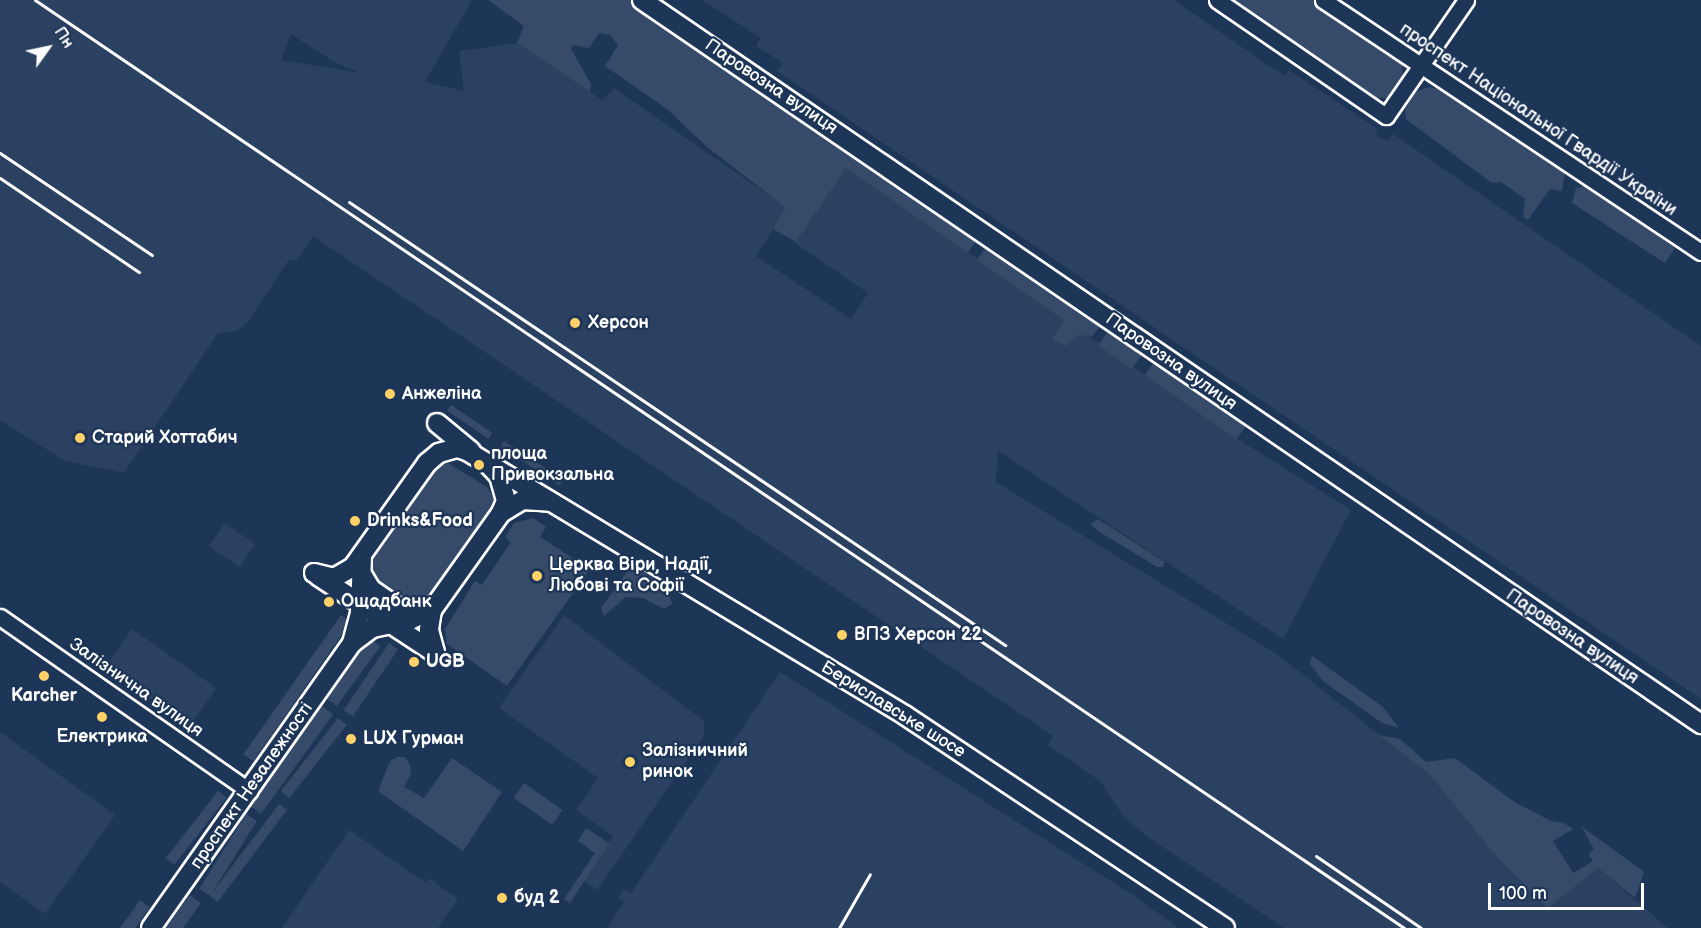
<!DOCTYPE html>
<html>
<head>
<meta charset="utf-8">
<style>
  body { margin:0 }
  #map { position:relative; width:1701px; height:928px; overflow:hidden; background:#1d3557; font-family:"Balsamiq Sans",sans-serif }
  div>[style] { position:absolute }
  .built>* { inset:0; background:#2a4161; transform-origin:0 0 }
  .green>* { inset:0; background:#364b69; transform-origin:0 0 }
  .roads { filter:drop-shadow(2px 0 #fff) drop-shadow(-2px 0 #fff) drop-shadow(0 2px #fff) drop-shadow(0 -2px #fff) }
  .minor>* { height:15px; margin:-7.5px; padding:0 7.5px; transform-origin:7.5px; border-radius:7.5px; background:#1d3557 }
  .major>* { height:18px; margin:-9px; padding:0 9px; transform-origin:9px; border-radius:9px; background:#1d3557 }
  .rail>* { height:3px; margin:-1.5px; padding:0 1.5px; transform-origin:1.5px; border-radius:1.5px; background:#fff }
  .dots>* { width:16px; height:16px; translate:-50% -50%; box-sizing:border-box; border:3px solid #1d3557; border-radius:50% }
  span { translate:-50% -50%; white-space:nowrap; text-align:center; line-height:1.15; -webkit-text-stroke:4.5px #1d3557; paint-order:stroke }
  .street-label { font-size:18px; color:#fff }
  .poi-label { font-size:18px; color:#fff; font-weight:700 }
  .left { translate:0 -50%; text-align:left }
  .north { position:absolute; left:18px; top:18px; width:60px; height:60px; -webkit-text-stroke:4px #1d3557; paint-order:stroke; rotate:57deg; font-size:16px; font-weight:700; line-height:24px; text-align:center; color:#fff }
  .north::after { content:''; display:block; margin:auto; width:21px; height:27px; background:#fff; clip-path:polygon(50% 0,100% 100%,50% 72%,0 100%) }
  .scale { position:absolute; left:1488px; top:883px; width:156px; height:27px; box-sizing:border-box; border:3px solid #fff; border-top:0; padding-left:8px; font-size:18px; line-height:21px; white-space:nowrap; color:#fff; -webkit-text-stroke:4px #1d3557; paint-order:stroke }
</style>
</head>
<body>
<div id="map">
  <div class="built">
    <i style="clip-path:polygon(evenodd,0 0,472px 0,425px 82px,464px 91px,459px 51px,517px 43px,602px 100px,614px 88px,787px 208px,756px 256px,851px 319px,868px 293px,795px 243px,846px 168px,1238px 439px,1351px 510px,1283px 639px,998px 451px,996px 482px,1278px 655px,1429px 774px,1496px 856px,1548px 907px,1598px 868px,1668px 928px,1284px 928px,1145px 835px,1123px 816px,1100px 781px,1048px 745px,1053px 736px,313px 236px,298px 259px,288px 261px,247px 323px,237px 331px,218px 333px,124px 473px,65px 461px,0 420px,0 0,291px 34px,334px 62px,360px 73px,281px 60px,291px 34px)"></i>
    <i style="clip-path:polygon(702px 0,1174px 0,1284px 76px,1289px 70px,1378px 129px,1376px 135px,1387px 141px,1393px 134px,1701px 346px,1701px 699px,777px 71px,783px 63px,756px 46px,761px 38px)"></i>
    <i style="left:225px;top:523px;width:37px;height:28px;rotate:35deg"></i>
    <i style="clip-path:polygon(564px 615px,704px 721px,704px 736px,597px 890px,584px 881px,613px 836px,576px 810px,598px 778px,499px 708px)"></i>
    <i style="left:132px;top:629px;width:103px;height:46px;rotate:35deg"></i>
    <i style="clip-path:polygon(780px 672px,1136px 897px,1179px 928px,607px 928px,624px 902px,618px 898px,624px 889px,631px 893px)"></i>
    <i style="clip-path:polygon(0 732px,115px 815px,45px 914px,0 882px)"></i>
    <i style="clip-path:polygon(349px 830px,426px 883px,429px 878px,458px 899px,438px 928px,282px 928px)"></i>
  </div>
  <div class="green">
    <i style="clip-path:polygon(488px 0,631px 0,979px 237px,968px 253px,846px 168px,796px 242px,773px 229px,786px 208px,707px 147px,667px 109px,605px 66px,618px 45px,610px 35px,599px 33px,589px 48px,573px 45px,571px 49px,591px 84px,590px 92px,517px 43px,524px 26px)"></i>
    <i style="clip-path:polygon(1227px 0,1313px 0,1402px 60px,1403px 79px,1386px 98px,1373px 98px)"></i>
    <i style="clip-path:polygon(1429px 87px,1442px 90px,1565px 172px,1562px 191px,1550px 189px,1528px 220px,1523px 217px,1525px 199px,1501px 182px,1492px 183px,1406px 119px,1405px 109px,1416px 92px)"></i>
    <i style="clip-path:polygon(1585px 186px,1675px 248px,1665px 263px,1572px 203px,1576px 188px)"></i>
    <i style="clip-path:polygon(988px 244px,1102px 323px,1093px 336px,1077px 335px,1066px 346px,1052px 339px,1064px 320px,977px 260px)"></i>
    <i style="left:1110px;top:329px;width:41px;height:20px;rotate:36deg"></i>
    <i style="left:1154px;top:362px;width:112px;height:16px;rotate:35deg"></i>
    <i style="left:451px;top:405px;width:50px;height:7px;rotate:34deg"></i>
    <i style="left:504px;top:441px;width:71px;height:7px;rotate:33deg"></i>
    <i style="clip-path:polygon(448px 463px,487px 487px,497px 503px,429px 604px,418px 610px,374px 584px,368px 561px,435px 468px)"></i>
    <i style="clip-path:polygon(533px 518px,546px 527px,540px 537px,590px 569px,507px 686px,447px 644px,445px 629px,475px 581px,482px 585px,511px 542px,505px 537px,514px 523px)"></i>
    <i style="clip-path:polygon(1098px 519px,1165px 562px,1163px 567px,1157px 567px,1098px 531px,1091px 524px)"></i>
    <i style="clip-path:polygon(636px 568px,667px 587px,672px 604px,664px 609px,643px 598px,626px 597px,604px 616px,601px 608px,626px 573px)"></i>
    <i style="left:341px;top:615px;width:12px;height:170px;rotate:35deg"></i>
    <i style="left:369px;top:638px;width:14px;height:74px;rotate:36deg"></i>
    <i style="left:389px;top:643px;width:11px;height:81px;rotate:34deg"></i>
    <i style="clip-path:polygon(1312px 656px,1383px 707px,1399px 728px,1382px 723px,1323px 681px,1310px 664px)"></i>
    <i style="left:322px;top:706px;width:14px;height:123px;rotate:36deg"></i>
    <i style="left:338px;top:718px;width:11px;height:93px;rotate:38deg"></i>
    <i style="clip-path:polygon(1379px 735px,1400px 739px,1426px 762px,1455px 758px,1516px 803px,1551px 821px,1564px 823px,1573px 829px,1553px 841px,1573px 873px,1593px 861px,1588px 854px,1594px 849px,1581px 826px,1644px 872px,1635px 898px,1598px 868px,1548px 908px,1496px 856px,1429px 774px)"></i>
    <i style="clip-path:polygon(397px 757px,405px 757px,410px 765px,411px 774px,404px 787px,424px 798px,452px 758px,502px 792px,463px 851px,378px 791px,390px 761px)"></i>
    <i style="left:524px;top:783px;width:47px;height:18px;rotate:35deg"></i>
    <i style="left:218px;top:791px;width:11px;height:85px;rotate:38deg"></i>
    <i style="left:279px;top:804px;width:10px;height:115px;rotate:37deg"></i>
    <i style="left:246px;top:814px;width:13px;height:88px;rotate:32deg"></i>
    <i style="clip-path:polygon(586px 828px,609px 843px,570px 903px,564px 899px,595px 853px,578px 841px)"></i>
    <i style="clip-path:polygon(190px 895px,201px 903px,183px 928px,166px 928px)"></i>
    <i style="clip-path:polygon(140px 900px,150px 907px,135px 928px,120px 928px)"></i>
  </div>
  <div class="roads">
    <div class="minor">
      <i style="left:1217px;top:0;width:205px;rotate:34.5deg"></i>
      <i style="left:1386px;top:116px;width:141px;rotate:-55.4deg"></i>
      <i style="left:1323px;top:0;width:454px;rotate:33.7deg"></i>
      <i style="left:0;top:617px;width:304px;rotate:34.9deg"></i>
    </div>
    <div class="major">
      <i style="left:642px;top:0;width:1283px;rotate:34.36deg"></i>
      <i style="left:437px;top:423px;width:44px;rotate:39.5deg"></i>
      <i style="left:487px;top:463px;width:489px;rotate:31.1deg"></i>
      <i style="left:906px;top:716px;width:383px;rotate:33.6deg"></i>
      <i style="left:501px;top:513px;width:26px;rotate:-31deg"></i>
      <i style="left:523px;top:500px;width:27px;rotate:4deg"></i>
      <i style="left:360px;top:571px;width:21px;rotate:59deg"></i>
      <i style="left:371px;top:589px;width:37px;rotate:35deg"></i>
      <i style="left:401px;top:610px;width:22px;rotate:10deg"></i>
      <i style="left:314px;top:573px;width:21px;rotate:14deg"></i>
      <i style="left:334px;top:578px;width:22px;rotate:-30deg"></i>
      <i style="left:353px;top:567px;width:128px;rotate:-54.6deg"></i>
      <i style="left:427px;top:463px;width:16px;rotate:-40deg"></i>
      <i style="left:439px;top:453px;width:19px;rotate:-16deg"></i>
      <i style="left:457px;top:448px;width:10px;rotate:17deg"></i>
      <i style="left:467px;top:451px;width:23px;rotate:31deg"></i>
      <i style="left:487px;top:463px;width:18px;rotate:47deg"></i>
      <i style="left:499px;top:476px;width:26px;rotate:74deg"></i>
      <i style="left:506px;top:501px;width:13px;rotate:113deg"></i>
      <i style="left:501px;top:513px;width:119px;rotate:125.4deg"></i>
      <i style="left:432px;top:610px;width:24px;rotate:156deg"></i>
      <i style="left:410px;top:620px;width:39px;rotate:168deg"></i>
      <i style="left:372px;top:628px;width:25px;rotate:143deg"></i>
      <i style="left:318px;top:576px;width:140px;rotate:33.3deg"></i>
      <i style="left:432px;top:610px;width:20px;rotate:99deg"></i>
      <i style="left:429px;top:630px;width:24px;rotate:75deg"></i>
      <i style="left:151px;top:928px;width:349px;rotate:-54.8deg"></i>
      <i style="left:352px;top:643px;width:31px;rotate:-75deg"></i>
      <i style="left:360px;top:613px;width:58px;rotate:-88deg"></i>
    </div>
  </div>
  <div class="rail">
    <i style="left:35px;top:0;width:1654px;rotate:34.13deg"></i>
    <i style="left:0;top:153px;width:183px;rotate:33.9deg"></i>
    <i style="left:0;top:178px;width:168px;rotate:34.1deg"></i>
    <i style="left:349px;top:202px;width:792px;rotate:34.03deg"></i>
    <i style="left:1316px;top:856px;width:127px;rotate:34.4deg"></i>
    <i style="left:839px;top:928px;width:62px;rotate:-60.1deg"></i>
  </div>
  <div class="dots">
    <i style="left:575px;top:323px;background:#ffd166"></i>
    <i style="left:390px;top:394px;background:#ffd166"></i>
    <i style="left:80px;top:438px;background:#ffd166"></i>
    <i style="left:479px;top:465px;background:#ffd166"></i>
    <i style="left:355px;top:521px;background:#ffd166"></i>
    <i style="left:537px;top:576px;background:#ffd166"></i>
    <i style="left:329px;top:602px;background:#ffd166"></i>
    <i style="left:842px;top:635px;background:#ffd166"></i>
    <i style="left:414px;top:662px;background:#ffd166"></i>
    <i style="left:44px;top:676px;background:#ffd166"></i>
    <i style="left:102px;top:717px;background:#ffd166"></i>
    <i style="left:351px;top:739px;background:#ffd166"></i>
    <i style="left:630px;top:762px;background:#ffd166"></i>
    <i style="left:502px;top:898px;background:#ffd166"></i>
  </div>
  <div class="street-label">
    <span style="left:771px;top:87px;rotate:34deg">Паровозна вулиця</span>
    <span style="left:1538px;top:120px;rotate:34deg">проспект Національної Гвардії України</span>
    <span style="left:1171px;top:362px;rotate:35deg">Паровозна вулиця</span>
    <span style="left:1572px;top:637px;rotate:34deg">Паровозна вулиця</span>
    <span style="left:136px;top:688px;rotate:35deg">Залізнична вулиця</span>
    <span style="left:893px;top:710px;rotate:32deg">Бериславське шосе</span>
    <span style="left:252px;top:786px;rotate:-55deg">проспект Незалежності</span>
  </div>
  <div class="poi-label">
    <span class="left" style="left:588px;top:323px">Херсон</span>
    <span class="left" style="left:402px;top:394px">Анжеліна</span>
    <span class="left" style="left:92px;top:438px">Старий Хоттабич</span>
    <span class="left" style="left:491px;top:465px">площа<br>Привокзальна</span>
    <span class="left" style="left:367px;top:521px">Drinks&amp;Food</span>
    <span class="left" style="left:549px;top:576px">Церква Віри, Надії,<br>Любові та Софії</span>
    <span class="left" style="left:341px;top:602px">Ощадбанк</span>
    <span class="left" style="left:854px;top:635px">ВПЗ Херсон 22</span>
    <span class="left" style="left:426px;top:662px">UGB</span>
    <span style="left:44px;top:696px">Karcher</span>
    <span style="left:102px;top:737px">Електрика</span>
    <span class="left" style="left:363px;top:739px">LUX Гурман</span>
    <span class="left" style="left:642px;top:762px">Залізничний<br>ринок</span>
    <span class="left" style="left:514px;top:898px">буд 2</span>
  </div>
  <div class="north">Пн</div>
  <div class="scale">100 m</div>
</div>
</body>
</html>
